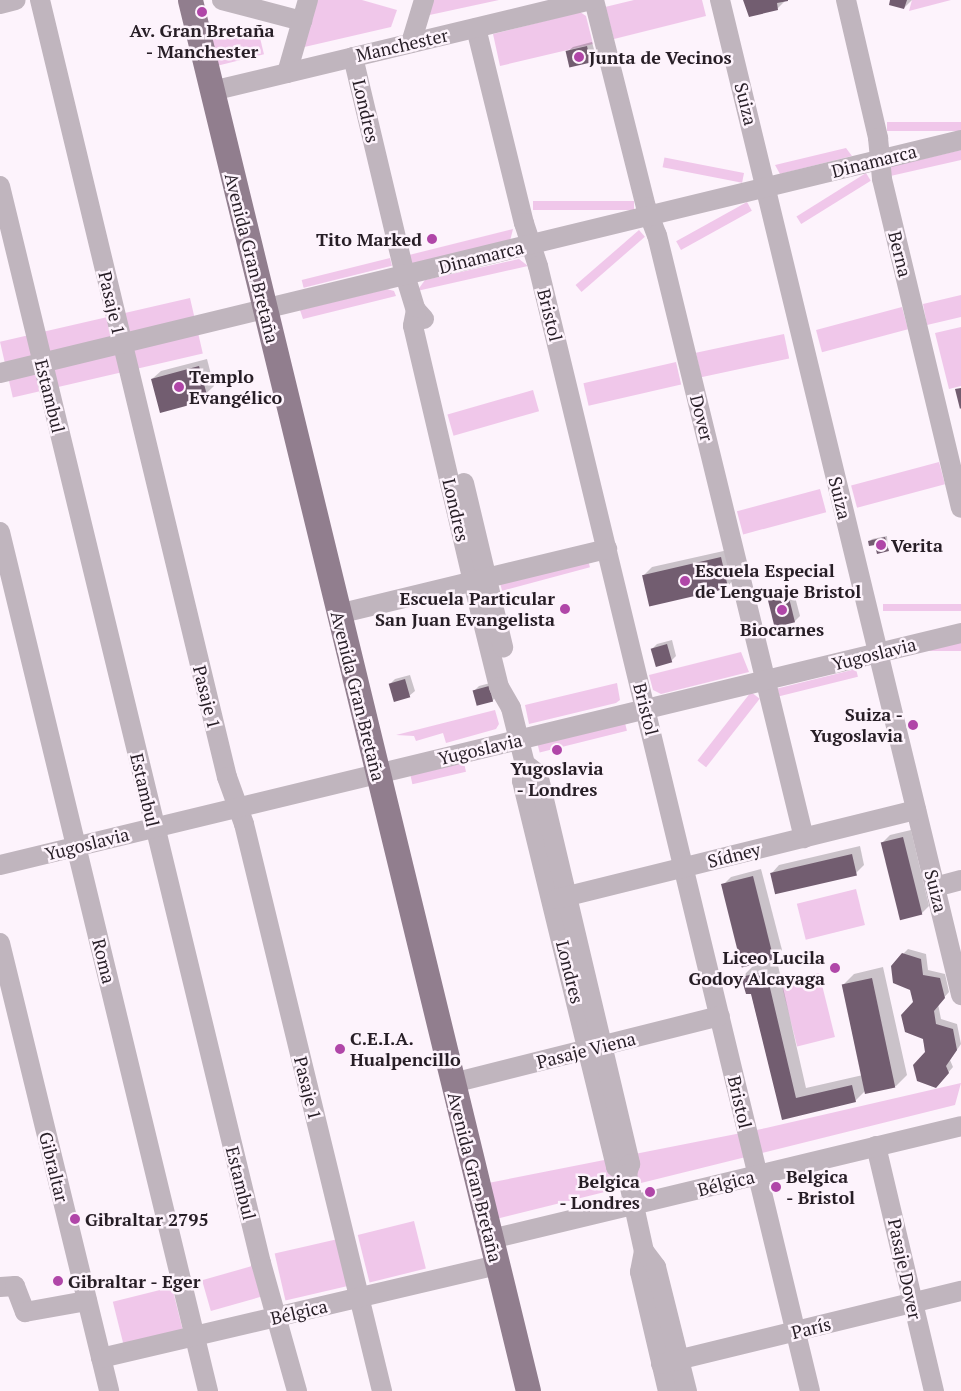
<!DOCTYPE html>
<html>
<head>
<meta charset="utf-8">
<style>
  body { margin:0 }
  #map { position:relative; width:961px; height:1391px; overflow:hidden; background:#fdf3fc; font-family:"PT Serif",serif }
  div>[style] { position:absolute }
  .green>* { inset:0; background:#f0c7ea; transform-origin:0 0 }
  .shadow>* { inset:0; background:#0003 }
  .building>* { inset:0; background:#725d70; transform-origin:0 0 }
  .minor>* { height:20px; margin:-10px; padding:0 10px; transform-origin:10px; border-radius:10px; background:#c0b5be }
  .major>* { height:25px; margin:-12.5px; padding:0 12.5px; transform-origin:12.5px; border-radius:12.5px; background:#917e8e }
  .dots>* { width:14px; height:14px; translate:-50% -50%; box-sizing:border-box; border:2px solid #fdf3fc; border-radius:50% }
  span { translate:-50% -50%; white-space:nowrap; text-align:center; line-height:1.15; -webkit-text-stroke:5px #fdf3fc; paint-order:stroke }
  .poi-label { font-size:18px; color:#271e26; font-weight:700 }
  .left { translate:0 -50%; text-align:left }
  .right { translate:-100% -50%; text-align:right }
  .street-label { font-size:18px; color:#271e26 }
</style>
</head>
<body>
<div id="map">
  <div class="green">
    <i style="clip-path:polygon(301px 0,362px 0,397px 10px,391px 27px,287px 51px)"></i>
    <i style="clip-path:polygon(416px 0,499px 0,411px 19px)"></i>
    <i style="clip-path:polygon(634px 0,702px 0,706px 16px,614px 39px,605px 7px)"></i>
    <i style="clip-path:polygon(912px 0,951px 0,909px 11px)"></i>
    <i style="clip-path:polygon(580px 12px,586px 16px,593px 44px,500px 66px,493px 34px)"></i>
    <i style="left:257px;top:26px;width:29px;height:47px;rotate:76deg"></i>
    <i style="left:961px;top:122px;width:9px;height:74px;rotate:90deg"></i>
    <i style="clip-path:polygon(846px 148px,852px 156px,780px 174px,775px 165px)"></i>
    <i style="clip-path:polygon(961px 150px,961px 160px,886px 177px,889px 167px)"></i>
    <i style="left:744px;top:173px;width:10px;height:81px;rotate:101deg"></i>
    <i style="left:866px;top:173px;width:9px;height:82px;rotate:58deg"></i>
    <i style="left:634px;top:201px;width:9px;height:101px;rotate:90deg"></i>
    <i style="left:747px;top:202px;width:10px;height:81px;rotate:61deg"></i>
    <i style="clip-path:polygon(513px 229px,510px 241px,409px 265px,401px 257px)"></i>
    <i style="left:639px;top:230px;width:9px;height:84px;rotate:49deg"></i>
    <i style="left:390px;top:258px;width:8px;height:91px;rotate:76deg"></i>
    <i style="clip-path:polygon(519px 259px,528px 266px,417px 291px,425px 280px)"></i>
    <i style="clip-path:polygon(387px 289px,394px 291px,396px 296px,303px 319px,300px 310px)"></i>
    <i style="clip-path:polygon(961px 295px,961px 317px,927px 325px,923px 304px)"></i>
    <i style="left:190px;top:298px;width:57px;height:195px;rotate:77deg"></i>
    <i style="left:902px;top:307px;width:23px;height:89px;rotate:75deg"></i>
    <i style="clip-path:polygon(961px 327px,961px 386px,949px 389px,935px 333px)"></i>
    <i style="left:784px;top:334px;width:25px;height:90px;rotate:78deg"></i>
    <i style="left:676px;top:362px;width:23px;height:95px;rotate:77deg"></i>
    <i style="left:533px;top:390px;width:22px;height:89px;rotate:74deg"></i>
    <i style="left:939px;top:462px;width:23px;height:91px;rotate:75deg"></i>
    <i style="left:820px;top:489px;width:24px;height:86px;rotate:75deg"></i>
    <i style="left:584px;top:545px;width:23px;height:91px;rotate:75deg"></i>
    <i style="left:961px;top:604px;width:7px;height:78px;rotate:90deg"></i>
    <i style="left:961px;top:643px;width:8px;height:55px;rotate:90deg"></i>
    <i style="clip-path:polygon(741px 652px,749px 672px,661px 694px,653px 690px,649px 675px)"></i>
    <i style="left:856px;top:669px;width:8px;height:81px;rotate:76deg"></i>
    <i style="clip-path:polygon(617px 683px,620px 700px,616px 703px,529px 724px,525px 705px)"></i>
    <i style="left:751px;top:692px;width:11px;height:87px;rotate:38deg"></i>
    <i style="clip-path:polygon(495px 710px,499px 724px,496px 729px,446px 743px,443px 733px,416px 741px,414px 736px,396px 735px)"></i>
    <i style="left:625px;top:723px;width:8px;height:90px;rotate:76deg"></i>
    <i style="left:464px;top:763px;width:9px;height:55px;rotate:77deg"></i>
    <i style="left:856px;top:889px;width:37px;height:61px;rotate:76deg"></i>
    <i style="left:819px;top:973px;width:66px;height:39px;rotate:76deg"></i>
    <i style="clip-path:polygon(961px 1083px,955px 1105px,492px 1220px,483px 1184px,766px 1128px)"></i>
    <i style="left:414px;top:1221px;width:49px;height:58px;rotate:76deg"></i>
    <i style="left:338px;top:1239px;width:48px;height:65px;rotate:77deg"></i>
    <i style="left:252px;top:1266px;width:32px;height:52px;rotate:74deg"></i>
    <i style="left:172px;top:1287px;width:49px;height:61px;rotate:76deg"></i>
  </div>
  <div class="shadow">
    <i style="clip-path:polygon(745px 0,786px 0,778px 8px,750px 15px)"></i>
    <i style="clip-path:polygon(892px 0,912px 0,904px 8px)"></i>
    <i style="clip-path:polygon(592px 42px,596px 57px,591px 62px,567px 52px,573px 47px)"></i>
    <i style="clip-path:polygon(207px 359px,214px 386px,197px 402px,152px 379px,161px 371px)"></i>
    <i style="clip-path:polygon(887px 536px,888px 550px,869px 542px,872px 539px)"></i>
    <i style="clip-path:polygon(728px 550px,735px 578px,727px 587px,644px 575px,652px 567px)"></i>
    <i style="clip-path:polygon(793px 589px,800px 616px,795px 621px,776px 626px,769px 599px,774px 594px)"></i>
    <i style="clip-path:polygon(672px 640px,676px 656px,671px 661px,652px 649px,657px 644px)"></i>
    <i style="clip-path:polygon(410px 675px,415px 691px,409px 696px,390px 684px,395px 679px)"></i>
    <i style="clip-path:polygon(494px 682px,498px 695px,493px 700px,474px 691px,479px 686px)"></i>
    <i style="clip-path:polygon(911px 830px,929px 906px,921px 914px,882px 843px,890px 835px)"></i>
    <i style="clip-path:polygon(860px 846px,864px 865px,856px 873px,771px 874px,779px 865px)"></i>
    <i style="clip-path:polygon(761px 869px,782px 950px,773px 958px,723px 885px,731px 877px)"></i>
    <i style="clip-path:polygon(908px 949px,926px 954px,928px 970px,945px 974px,949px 992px,938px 1004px,941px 1019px,957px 1024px,961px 1044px,950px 1060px,953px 1067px,941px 1081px,926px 1052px,903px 954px)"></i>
    <i style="clip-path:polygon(777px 961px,806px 1088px,863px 1075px,843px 985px,854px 974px,883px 967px,907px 1075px,896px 1086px,867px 1089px,855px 1101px,783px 1119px,751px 993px,742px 977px,753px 966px)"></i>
  </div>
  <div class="building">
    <i style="clip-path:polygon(743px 0,788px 0,788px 1px,777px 3px,778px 10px,749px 17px)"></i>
    <i style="clip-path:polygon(890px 0,907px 0,904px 9px,889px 5px)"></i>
    <i style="left:587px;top:46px;width:17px;height:22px;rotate:77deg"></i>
    <i style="clip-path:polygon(199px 366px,207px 395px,196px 398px,197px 403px,160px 413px,151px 379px)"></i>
    <i style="clip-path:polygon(961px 388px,961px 408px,960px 409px,955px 389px)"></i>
    <i style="clip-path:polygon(885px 537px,889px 551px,877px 554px,875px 545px,869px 546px,868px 541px)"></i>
    <i style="left:721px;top:557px;width:32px;height:81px;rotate:77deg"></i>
    <i style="left:788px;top:594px;width:29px;height:21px;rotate:76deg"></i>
    <i style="left:667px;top:644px;width:19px;height:17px;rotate:74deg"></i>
    <i style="left:405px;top:679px;width:19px;height:17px;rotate:74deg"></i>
    <i style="left:489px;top:686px;width:16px;height:17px;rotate:75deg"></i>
    <i style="left:903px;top:837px;width:80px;height:23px;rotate:76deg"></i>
    <i style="left:852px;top:854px;width:22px;height:84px;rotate:77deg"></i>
    <i style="left:753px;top:876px;width:86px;height:33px;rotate:76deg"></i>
    <i style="clip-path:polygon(902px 953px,921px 959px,923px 975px,940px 978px,945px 998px,934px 1011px,936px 1024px,953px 1029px,957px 1050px,946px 1066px,949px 1073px,936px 1088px,917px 1081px,913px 1065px,925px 1052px,923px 1039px,905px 1032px,901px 1015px,913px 1002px,910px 990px,893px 983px,891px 966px)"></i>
    <i style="clip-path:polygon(766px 971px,796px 1098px,852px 1085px,856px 1102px,782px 1120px,751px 994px,746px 994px,741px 977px)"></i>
    <i style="left:872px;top:978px;width:112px;height:31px;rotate:78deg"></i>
  </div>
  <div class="minor">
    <i style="left:40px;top:0;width:799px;rotate:76.47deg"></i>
    <i style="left:227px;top:777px;width:50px;rotate:70.1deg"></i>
    <i style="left:244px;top:824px;width:584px;rotate:76.32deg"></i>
    <i style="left:222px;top:0;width:83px;rotate:14.7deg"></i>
    <i style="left:594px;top:0;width:213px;rotate:75.9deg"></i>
    <i style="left:646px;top:207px;width:30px;rotate:69deg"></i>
    <i style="left:657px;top:235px;width:621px;rotate:76.3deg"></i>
    <i style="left:720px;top:0;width:1024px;rotate:76.38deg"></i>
    <i style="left:846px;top:0;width:142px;rotate:76.9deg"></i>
    <i style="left:878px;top:138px;width:41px;rotate:84.4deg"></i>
    <i style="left:882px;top:179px;width:338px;rotate:76.5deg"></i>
    <i style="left:0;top:4px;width:16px;rotate:-14deg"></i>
    <i style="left:476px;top:28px;width:201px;rotate:76.2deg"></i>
    <i style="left:524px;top:223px;width:45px;rotate:72deg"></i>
    <i style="left:538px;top:266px;width:1157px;rotate:76.41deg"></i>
    <i style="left:411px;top:43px;width:45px;rotate:-73.2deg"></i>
    <i style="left:353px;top:57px;width:224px;rotate:76.6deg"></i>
    <i style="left:405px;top:275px;width:37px;rotate:73deg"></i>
    <i style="left:416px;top:310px;width:12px;rotate:48deg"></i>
    <i style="left:287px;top:73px;width:76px;rotate:-74deg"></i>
    <i style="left:212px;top:91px;width:391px;rotate:-13.5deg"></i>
    <i style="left:0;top:186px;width:1108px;rotate:76.38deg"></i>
    <i style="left:261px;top:1263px;width:133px;rotate:74.3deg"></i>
    <i style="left:416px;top:310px;width:16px;rotate:101deg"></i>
    <i style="left:413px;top:326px;width:263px;rotate:76.8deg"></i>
    <i style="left:473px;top:582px;width:108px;rotate:76.1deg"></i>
    <i style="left:499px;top:687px;width:24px;rotate:60deg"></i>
    <i style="left:511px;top:708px;width:58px;rotate:76deg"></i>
    <i style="left:525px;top:764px;width:17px;rotate:100deg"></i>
    <i style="left:522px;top:781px;width:397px;rotate:76.3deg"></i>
    <i style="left:616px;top:1167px;width:13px;rotate:32deg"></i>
    <i style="left:0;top:373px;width:989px;rotate:-13.63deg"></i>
    <i style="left:464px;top:483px;width:169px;rotate:76.6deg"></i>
    <i style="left:0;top:532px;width:884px;rotate:76.39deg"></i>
    <i style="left:338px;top:614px;width:277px;rotate:-13.6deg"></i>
    <i style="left:525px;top:764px;width:16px;rotate:38deg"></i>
    <i style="left:538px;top:774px;width:401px;rotate:76.7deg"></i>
    <i style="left:630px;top:1164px;width:10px;rotate:107deg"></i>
    <i style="left:627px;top:1174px;width:79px;rotate:77.6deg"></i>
    <i style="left:644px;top:1251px;width:21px;rotate:101deg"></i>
    <i style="left:640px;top:1272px;width:122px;rotate:76.8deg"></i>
    <i style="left:0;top:865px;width:989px;rotate:-13.57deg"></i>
    <i style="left:935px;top:887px;width:27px;rotate:-15deg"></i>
    <i style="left:556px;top:899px;width:371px;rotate:-13.9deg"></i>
    <i style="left:0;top:943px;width:461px;rotate:76.3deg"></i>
    <i style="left:453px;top:1083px;width:275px;rotate:-14.1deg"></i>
    <i style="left:876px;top:1146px;width:252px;rotate:76.7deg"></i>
    <i style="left:491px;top:1239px;width:483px;rotate:-13.5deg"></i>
    <i style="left:644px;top:1251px;width:20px;rotate:53deg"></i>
    <i style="left:656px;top:1267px;width:128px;rotate:76deg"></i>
    <i style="left:0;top:1287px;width:15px;rotate:-4deg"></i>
    <i style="left:15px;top:1286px;width:28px;rotate:69deg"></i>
    <i style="left:25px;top:1312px;width:63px;rotate:-10.1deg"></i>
    <i style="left:101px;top:1358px;width:407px;rotate:-13.2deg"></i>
    <i style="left:661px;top:1364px;width:309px;rotate:-13.7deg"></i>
  </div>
  <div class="major">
    <i style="left:190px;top:0;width:1431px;rotate:76.34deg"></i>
  </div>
  <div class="dots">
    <i style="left:202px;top:12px;background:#b046a8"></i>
    <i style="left:579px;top:57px;background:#b046a8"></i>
    <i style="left:432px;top:239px;background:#b046a8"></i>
    <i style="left:179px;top:387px;background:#b046a8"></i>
    <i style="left:881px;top:545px;background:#b046a8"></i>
    <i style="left:685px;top:581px;background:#b046a8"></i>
    <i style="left:565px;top:609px;background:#b046a8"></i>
    <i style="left:782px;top:610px;background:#b046a8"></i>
    <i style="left:913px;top:725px;background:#b046a8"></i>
    <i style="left:557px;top:750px;background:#b046a8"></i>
    <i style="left:835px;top:968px;background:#b046a8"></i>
    <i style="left:340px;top:1049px;background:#b046a8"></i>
    <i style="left:776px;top:1187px;background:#b046a8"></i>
    <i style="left:650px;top:1192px;background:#b046a8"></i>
    <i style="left:75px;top:1219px;background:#b046a8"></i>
    <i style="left:58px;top:1281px;background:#b046a8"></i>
  </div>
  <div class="poi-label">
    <span style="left:202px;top:41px">Av. Gran Bretaña<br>- Manchester</span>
    <span class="left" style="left:589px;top:57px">Junta de Vecinos</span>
    <span class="right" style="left:422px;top:239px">Tito Marked</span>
    <span class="left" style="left:189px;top:387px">Templo<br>Evangélico</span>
    <span class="left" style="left:891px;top:545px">Verita</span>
    <span class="left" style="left:695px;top:581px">Escuela Especial<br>de Lenguaje Bristol</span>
    <span class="right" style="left:555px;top:609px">Escuela Particular<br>San Juan Evangelista</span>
    <span style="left:782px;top:629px">Biocarnes</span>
    <span class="right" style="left:903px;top:725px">Suiza -<br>Yugoslavia</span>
    <span style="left:557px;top:779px">Yugoslavia<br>- Londres</span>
    <span class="right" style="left:825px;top:968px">Liceo Lucila<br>Godoy Alcayaga</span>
    <span class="left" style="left:350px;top:1049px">C.E.I.A.<br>Hualpencillo</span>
    <span class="left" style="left:786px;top:1187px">Belgica<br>- Bristol</span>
    <span class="right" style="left:640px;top:1192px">Belgica<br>- Londres</span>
    <span class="left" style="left:85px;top:1219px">Gibraltar 2795</span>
    <span class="left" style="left:68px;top:1281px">Gibraltar - Eger</span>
  </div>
  <div class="street-label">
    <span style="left:402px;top:45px;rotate:-13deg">Manchester</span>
    <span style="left:746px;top:104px;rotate:76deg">Suiza</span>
    <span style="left:366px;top:111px;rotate:77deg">Londres</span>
    <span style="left:874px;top:161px;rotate:-14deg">Dinamarca</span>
    <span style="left:900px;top:254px;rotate:76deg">Berna</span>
    <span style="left:481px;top:257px;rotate:-14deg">Dinamarca</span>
    <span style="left:252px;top:258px;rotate:76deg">Avenida Gran Bretaña</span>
    <span style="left:112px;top:303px;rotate:77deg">Pasaje 1</span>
    <span style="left:550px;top:315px;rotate:76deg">Bristol</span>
    <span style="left:50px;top:396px;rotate:76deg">Estambul</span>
    <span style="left:702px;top:418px;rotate:76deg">Dover</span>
    <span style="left:840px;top:498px;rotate:76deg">Suiza</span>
    <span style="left:456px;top:510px;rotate:77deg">Londres</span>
    <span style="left:874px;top:654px;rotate:-14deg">Yugoslavia</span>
    <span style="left:358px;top:696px;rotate:76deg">Avenida Gran Bretaña</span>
    <span style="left:207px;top:697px;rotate:76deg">Pasaje 1</span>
    <span style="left:646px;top:709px;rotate:76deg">Bristol</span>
    <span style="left:480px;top:749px;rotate:-13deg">Yugoslavia</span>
    <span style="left:145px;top:790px;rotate:77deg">Estambul</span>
    <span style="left:87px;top:844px;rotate:-14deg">Yugoslavia</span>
    <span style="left:734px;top:855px;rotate:-14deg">Sídney</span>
    <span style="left:936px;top:891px;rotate:76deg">Suiza</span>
    <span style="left:104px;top:961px;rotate:76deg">Roma</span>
    <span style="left:570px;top:972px;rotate:76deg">Londres</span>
    <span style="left:586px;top:1050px;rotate:-14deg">Pasaje Viena</span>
    <span style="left:308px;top:1088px;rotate:76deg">Pasaje 1</span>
    <span style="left:740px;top:1102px;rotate:77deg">Bristol</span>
    <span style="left:54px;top:1167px;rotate:76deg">Gibraltar</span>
    <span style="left:475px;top:1177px;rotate:76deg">Avenida Gran Bretaña</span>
    <span style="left:241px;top:1183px;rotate:76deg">Estambul</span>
    <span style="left:726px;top:1183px;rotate:-14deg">Bélgica</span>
    <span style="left:905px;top:1269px;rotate:78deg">Pasaje Dover</span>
    <span style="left:299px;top:1312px;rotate:-13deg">Bélgica</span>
    <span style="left:811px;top:1328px;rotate:-14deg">París</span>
  </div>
</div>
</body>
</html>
